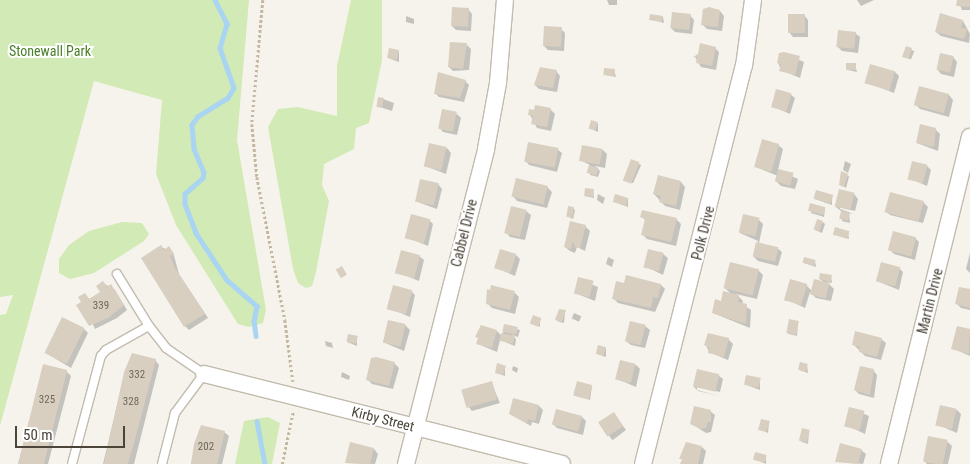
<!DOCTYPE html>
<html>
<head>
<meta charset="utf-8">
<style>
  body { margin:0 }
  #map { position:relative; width:970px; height:464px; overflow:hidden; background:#f6f3ec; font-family:"Roboto Condensed",sans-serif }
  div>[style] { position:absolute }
  .green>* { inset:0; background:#d2eab5 }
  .shadow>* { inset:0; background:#0003; transform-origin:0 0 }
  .stream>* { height:4.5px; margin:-2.25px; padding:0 2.25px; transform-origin:2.25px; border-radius:2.25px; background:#a9d4f2 }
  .building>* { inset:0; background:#d8cfc1; transform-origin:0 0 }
  .path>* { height:2.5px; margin-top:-1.25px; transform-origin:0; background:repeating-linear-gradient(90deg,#c4b79f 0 2.5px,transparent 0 5px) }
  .roads { filter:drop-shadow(1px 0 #c2bbae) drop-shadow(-1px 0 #c2bbae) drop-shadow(0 1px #c2bbae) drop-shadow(0 -1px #c2bbae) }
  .service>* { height:8px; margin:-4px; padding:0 4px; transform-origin:4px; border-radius:4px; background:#fff }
  .minor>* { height:16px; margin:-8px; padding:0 8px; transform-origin:8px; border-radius:8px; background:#fff }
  span { translate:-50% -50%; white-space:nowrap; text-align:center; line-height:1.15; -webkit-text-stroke:4px #fff; paint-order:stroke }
  .number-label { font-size:11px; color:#6e675b }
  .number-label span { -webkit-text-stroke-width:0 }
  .park-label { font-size:14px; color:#4a7f2a }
  .street-label { font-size:14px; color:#4b4439 }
  .scale { position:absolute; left:15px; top:426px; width:110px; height:22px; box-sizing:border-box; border:2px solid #4b4439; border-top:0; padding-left:6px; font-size:15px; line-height:18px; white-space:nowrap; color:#4b4439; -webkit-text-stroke:4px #fff; paint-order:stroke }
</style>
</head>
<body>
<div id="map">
  <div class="green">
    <i style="clip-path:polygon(0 0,249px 0,237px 140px,266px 310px,263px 323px,249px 327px,238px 324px,176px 225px,156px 174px,162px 100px,94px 81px,0 426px,0 315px,6px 314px,13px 295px,0 297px)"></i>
    <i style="clip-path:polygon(351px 0,382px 0,382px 60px,369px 123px,356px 128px,354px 149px,324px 164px,322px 185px,329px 201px,316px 272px,312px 286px,306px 288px,298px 283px,293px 269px,268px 127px,278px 109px,298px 107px,337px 116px,337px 66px)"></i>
    <i style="clip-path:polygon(122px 222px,142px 223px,149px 234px,144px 241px,94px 273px,70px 279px,59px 273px,59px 259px,69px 245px,89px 231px)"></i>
    <i style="clip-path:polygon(268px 417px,280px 423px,272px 464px,235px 464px,244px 421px)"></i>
  </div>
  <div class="shadow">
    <i style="clip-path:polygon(607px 0,617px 0,617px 5px,609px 5px)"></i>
    <i style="clip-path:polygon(857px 0,874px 0,861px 6px)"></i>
    <i style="clip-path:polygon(958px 0,970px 0,970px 10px,962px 10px)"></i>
    <i style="clip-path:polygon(468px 9px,472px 14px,471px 31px,456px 30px,452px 26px)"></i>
    <i style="clip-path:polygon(720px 11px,724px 16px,722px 31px,707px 29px,703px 25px)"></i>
    <i style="clip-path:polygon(690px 15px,694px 20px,692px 34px,675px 32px,671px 28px)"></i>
    <i style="clip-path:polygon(804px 15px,808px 20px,808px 37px,793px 37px,789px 32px)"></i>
    <i style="clip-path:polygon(406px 16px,414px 19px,414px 24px,406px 22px)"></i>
    <i style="clip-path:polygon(663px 17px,664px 23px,650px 19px)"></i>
    <i style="clip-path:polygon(963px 21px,970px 34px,969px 43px,941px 36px,936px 32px)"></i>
    <i style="clip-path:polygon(561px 29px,565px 33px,564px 51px,548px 50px,544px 46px)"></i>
    <i style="clip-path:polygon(855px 33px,860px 37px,858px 53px,842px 51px,838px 47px)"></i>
    <i style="clip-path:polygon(467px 45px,471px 49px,469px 70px,453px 71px,449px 67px)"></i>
    <i style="clip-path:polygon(715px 48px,719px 52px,716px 70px,701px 67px,695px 57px)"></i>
    <i style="left:907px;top:48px;width:8px;height:9px;rotate:23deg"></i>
    <i style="clip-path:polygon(399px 51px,399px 62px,388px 58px)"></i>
    <i style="clip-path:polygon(784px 53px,804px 62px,800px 78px,781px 70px,778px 62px)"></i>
    <i style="clip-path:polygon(953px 57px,957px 62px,954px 77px,941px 74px,937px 69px)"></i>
    <i style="clip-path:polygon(855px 65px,857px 72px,848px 70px)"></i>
    <i style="clip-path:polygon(871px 65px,895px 72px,899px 76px,894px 93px,866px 82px)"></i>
    <i style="clip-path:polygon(614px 70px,616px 77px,605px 75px)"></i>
    <i style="clip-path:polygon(556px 71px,560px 76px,557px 92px,539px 89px,535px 85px)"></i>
    <i style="clip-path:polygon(465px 81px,469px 85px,464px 102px,439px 97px,435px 93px)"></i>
    <i style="clip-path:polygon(920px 88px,949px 95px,953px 100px,949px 117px,920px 109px,916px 105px)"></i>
    <i style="clip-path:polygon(790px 94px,795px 98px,790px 114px,772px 106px)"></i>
    <i style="clip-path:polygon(383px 99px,394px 103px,392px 111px,377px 106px)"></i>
    <i style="clip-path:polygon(550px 109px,555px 114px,551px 131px,537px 128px,530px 115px)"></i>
    <i style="clip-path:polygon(457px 114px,461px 118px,457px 135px,443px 132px,439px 127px)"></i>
    <i style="clip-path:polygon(598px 123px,598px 132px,590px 128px)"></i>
    <i style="clip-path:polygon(936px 130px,940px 134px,938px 151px,917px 143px)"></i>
    <i style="clip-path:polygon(778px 145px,783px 149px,778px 170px,798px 179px,795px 189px,781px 186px,776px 181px,778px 176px,756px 167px)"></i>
    <i style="clip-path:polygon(447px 148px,451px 153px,446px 174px,425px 166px)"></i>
    <i style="clip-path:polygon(557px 149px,562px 153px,557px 172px,529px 165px,525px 160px)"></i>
    <i style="clip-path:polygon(603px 150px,607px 154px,605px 168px,595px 166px,600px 171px,598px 177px,590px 175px,590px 165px,580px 160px)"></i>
    <i style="left:632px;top:161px;width:10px;height:20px;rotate:24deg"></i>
    <i style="clip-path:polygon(845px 161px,851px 164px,848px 173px,843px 170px)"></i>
    <i style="clip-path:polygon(927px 166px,931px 170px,927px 186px,909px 178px)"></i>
    <i style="clip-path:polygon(848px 175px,849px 177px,846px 188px,841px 184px)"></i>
    <i style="clip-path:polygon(681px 182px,685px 187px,680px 210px,665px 206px,654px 194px)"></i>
    <i style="clip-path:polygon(438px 184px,442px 189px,437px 209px,415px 201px)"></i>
    <i style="clip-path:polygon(547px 187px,552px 192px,547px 208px,517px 201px,513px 196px)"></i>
    <i style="clip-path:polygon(593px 190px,594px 198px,585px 196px)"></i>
    <i style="clip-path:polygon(598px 194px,605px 198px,603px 204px,597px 200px)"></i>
    <i style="clip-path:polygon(854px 194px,858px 199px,855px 211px,840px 207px,840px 209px,854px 214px,849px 213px,850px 223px,842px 221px,842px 211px,841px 211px,836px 207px)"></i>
    <i style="clip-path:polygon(832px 196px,832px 205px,815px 199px)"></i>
    <i style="clip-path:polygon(628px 199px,628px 207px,614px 202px)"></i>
    <i style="clip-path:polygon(923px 202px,928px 207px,923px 223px,890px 215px,886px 211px)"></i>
    <i style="clip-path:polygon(811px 204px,825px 209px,824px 217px,811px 213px)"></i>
    <i style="clip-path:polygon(573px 208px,575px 210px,573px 219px,567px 216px)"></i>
    <i style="clip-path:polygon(526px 211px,531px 215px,525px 240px,510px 237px,506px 232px)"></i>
    <i style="clip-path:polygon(642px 217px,676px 219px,681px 224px,676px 246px,647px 239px,643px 235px,646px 221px)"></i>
    <i style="clip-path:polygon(429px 220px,433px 224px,428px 246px,406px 237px)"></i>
    <i style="clip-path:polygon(759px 220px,763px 224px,759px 243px,777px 248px,782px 252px,778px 266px,758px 261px,754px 257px,758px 241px,740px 233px)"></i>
    <i style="clip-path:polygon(823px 222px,825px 224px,822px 233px,815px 230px)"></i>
    <i style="clip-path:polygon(585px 226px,590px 231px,585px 251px,577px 247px,575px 253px,570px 251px,565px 247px)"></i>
    <i style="clip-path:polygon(848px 232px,849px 239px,834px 234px)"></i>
    <i style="clip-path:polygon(915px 238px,919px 242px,915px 260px,894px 254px,890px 250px)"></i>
    <i style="clip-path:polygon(161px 247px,173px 252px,179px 274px,208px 318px,189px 330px,185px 326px)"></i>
    <i style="clip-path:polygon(970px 253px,970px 273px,966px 269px)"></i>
    <i style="clip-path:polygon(663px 254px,668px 258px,663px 275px,645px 266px)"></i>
    <i style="clip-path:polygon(516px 255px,520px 259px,515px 276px,497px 268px)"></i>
    <i style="clip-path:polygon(419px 256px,424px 260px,419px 281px,397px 272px)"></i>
    <i style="clip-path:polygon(608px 257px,614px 260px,612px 267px,606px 264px)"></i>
    <i style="clip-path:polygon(815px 261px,816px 267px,804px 263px)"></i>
    <i style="clip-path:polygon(731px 264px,759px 271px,763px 275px,757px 299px,736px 294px,743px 301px,742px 304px,751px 310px,750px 328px,713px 313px,732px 295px,725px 288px)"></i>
    <i style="clip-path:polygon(899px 268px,903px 272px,899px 290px,877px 281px)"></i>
    <i style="clip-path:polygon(831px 276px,832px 283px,827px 282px,834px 289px,831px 301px,816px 298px,810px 292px,805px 308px,786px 299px,806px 285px,812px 291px,825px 283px,820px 279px)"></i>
    <i style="clip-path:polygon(578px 279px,598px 287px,595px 301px,575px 293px)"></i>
    <i style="clip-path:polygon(103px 283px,115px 290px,127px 310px,117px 318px,95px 329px,83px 302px,85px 294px,90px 300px,102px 293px)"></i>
    <i style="clip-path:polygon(661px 285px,665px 289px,655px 312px,618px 303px,613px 298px)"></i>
    <i style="clip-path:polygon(411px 291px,415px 295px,410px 317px,389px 308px)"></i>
    <i style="clip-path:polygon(970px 291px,970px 310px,961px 308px,957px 304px)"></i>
    <i style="clip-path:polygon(515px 293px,519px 297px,515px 314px,492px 308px,488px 304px)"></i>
    <i style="clip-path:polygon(565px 312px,564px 323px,559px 322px,557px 320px)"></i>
    <i style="left:574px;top:313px;width:8px;height:6px;rotate:23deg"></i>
    <i style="clip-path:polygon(540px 319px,540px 327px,532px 323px)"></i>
    <i style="clip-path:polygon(798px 322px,797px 336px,789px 334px,787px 333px)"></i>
    <i style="clip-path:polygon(405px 325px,410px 330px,404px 351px,383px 342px)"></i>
    <i style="clip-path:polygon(505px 326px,520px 330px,518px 337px,512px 335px,516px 339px,515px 346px,500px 340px,497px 352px,478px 344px,497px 331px,502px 336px)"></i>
    <i style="clip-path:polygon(645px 326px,650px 330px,645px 348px,631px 345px,626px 341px)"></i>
    <i style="clip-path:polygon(958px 327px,970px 331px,970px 356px,952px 348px)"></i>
    <i style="clip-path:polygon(84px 329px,88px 333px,71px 368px,46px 353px)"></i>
    <i style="clip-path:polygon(357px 337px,357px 346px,347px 342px)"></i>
    <i style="clip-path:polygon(728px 339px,733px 344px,728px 360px,709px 352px,706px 345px)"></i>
    <i style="clip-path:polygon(881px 339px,886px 343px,881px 360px,865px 356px,853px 344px)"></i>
    <i style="clip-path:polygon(325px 341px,332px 343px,333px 348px,326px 346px)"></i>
    <i style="clip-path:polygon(606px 348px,606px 357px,597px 354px)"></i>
    <i style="clip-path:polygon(155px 360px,159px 365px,134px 464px,103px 464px,125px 372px)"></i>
    <i style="clip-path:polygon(394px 363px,399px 368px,393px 389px,372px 384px,367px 379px)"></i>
    <i style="clip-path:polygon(636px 365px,640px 369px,636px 387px,617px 379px)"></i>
    <i style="clip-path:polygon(807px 365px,808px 373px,799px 370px)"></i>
    <i style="clip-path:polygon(44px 366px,66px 371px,71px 376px,48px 464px,18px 464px)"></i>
    <i style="clip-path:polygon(513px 366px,518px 368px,517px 373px,512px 370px)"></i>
    <i style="clip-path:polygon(505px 367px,505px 376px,496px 373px)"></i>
    <i style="clip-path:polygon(873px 370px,877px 375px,874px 398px,859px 394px,855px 390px)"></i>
    <i style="clip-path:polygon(342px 372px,350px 376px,349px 380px,341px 377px)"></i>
    <i style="clip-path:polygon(718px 375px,723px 379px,720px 392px,697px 387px,697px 390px,719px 396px,698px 391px,694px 387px)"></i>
    <i style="clip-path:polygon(760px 379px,760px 390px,744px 384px)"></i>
    <i style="clip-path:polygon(491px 382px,500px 403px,472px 411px,468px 406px)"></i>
    <i style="clip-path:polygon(592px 386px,590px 400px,575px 394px)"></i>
    <i style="clip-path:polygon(539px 406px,543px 410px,539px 424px,532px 422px,531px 426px,510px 414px)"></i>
    <i style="clip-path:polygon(850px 408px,869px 416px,865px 434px,846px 425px)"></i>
    <i style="clip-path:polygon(957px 410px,961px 414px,957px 433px,936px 424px)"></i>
    <i style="clip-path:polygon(710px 411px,715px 415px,711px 432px,706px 433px,692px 424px)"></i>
    <i style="left:614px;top:414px;width:20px;height:17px;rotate:53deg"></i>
    <i style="clip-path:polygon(582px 417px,586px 421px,583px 435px,557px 428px,553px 424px)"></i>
    <i style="clip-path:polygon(769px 422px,768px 433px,759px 429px)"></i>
    <i style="clip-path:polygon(809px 431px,808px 444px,802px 442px,800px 440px)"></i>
    <i style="clip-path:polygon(224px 432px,229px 436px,222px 464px,191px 464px,194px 450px)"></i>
    <i style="clip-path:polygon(948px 442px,952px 446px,948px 464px,927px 464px,924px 460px)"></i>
    <i style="clip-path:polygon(702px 447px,706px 451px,703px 464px,682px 464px)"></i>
    <i style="clip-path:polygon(374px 449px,378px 454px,375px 464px,346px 463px)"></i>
    <i style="clip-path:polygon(861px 450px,866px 454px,863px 464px,837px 461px)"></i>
    <i style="clip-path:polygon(766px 457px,766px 464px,754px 459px)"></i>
  </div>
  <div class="stream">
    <i style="left:215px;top:0;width:27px;rotate:63deg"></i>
    <i style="left:227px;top:24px;width:25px;rotate:106deg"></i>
    <i style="left:220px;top:48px;width:42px;rotate:70.7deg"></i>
    <i style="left:234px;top:88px;width:12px;rotate:121deg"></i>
    <i style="left:228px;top:98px;width:36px;rotate:148deg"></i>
    <i style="left:198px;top:117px;width:10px;rotate:127deg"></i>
    <i style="left:192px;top:125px;width:24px;rotate:85deg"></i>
    <i style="left:194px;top:149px;width:25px;rotate:67deg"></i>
    <i style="left:204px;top:172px;width:6px;rotate:99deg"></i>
    <i style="left:203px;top:178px;width:24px;rotate:138deg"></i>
    <i style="left:185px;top:194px;width:10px;rotate:90deg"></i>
    <i style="left:185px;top:204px;width:31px;rotate:69deg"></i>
    <i style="left:196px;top:233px;width:56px;rotate:56.6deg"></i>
    <i style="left:227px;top:280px;width:40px;rotate:41deg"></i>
    <i style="left:257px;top:306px;width:15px;rotate:101deg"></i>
    <i style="left:254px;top:321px;width:15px;rotate:82deg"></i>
    <i style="left:257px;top:421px;width:44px;rotate:79.5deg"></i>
  </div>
  <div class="building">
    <i style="clip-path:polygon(957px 0,970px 0,970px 7px,956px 6px)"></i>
    <i style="left:452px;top:7px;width:17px;height:19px;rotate:3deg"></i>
    <i style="clip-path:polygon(709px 7px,720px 10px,718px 27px,701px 25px,703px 9px)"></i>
    <i style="left:672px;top:12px;width:19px;height:16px;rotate:6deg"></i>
    <i style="clip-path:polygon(940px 13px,963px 20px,961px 28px,967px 29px,964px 39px,935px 32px)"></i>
    <i style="left:650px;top:14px;width:13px;height:6px;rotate:9deg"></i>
    <i style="left:788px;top:14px;width:17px;height:19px"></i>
    <i style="left:544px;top:26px;width:18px;height:20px;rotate:3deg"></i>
    <i style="left:838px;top:30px;width:18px;height:17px;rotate:6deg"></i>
    <i style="clip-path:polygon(450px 42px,467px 43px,463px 69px,448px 67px)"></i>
    <i style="clip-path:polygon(700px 43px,716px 47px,712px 66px,696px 63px,697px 57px,693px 57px,698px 54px)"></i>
    <i style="clip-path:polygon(906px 46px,912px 48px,909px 59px,902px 57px)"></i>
    <i style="left:389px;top:48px;width:10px;height:10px;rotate:11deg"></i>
    <i style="clip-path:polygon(784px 52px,800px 56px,795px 75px,779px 71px,781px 64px,777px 63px,779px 53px)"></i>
    <i style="left:940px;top:53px;width:14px;height:17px;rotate:12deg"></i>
    <i style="left:846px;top:63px;width:10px;height:7px"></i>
    <i style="left:870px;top:64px;width:26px;height:20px;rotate:16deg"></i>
    <i style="clip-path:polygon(540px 67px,557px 70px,553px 88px,534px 85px)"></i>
    <i style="left:604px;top:68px;width:11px;height:7px;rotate:5deg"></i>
    <i style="clip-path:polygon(438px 72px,466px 80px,460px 98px,434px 94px)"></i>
    <i style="left:919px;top:86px;width:31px;height:20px;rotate:15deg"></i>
    <i style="left:776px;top:89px;width:16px;height:19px;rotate:15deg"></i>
    <i style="left:378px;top:97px;width:6px;height:10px;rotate:9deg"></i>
    <i style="clip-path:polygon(535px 105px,551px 108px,547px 127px,531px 124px,533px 116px,528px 115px,529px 109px,534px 110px)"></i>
    <i style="left:442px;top:109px;width:15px;height:20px;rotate:11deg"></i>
    <i style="left:591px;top:120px;width:7px;height:9px;rotate:16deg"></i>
    <i style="clip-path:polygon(920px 124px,936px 128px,934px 147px,916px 143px)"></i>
    <i style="left:762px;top:139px;width:18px;height:29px;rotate:16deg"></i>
    <i style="left:528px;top:142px;width:31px;height:20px;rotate:11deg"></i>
    <i style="left:429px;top:143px;width:18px;height:24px;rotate:13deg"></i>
    <i style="left:582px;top:145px;width:21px;height:16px;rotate:11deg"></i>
    <i style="left:631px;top:159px;width:9px;height:23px;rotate:21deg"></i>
    <i style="left:912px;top:161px;width:16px;height:19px;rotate:14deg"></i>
    <i style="left:589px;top:165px;width:10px;height:8px;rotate:17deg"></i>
    <i style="left:778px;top:169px;width:16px;height:13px;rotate:14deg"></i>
    <i style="clip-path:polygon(841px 171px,848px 174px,844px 187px,839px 185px)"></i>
    <i style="clip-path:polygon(658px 175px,681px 181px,676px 206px,659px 202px,661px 196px,653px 194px)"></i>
    <i style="left:516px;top:178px;width:33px;height:19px;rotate:14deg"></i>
    <i style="left:420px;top:179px;width:19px;height:23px;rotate:12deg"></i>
    <i style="left:585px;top:188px;width:9px;height:8px;rotate:6deg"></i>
    <i style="left:839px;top:189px;width:16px;height:18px;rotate:14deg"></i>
    <i style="left:816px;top:190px;width:18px;height:9px;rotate:16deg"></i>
    <i style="left:890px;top:192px;width:35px;height:21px;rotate:15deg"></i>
    <i style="left:615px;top:194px;width:14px;height:8px;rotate:17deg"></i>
    <i style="left:810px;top:203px;width:16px;height:8px;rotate:15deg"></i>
    <i style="left:511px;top:206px;width:16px;height:28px;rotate:14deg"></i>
    <i style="left:568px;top:206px;width:6px;height:11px;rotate:9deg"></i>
    <i style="clip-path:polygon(642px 210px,677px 218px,671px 242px,641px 235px,645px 219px,640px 217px)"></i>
    <i style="left:841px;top:211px;width:9px;height:8px;rotate:13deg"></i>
    <i style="left:411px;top:214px;width:20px;height:25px;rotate:15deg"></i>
    <i style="left:743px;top:214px;width:17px;height:19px;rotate:13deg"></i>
    <i style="left:817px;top:219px;width:6px;height:11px;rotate:18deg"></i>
    <i style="clip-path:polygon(570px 221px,586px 225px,580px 248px,575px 247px,573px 241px,571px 249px,564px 247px)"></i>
    <i style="left:835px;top:227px;width:15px;height:8px;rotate:16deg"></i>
    <i style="left:893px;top:231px;width:24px;height:20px;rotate:15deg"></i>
    <i style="left:756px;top:242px;width:23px;height:15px;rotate:13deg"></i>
    <i style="clip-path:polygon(161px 245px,164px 250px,169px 246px,174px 254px,170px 256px,175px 268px,205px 314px,184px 327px,141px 258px)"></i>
    <i style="left:500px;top:249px;width:17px;height:20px;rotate:17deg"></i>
    <i style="left:648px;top:249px;width:16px;height:19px;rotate:14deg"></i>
    <i style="left:401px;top:250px;width:20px;height:24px;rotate:15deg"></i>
    <i style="left:804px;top:257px;width:12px;height:6px;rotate:14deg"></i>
    <i style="left:730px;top:262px;width:30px;height:27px;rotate:14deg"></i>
    <i style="left:881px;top:262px;width:20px;height:20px;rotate:15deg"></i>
    <i style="left:342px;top:266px;width:10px;height:7px;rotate:61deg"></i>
    <i style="clip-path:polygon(820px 273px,832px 275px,830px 282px,819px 279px)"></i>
    <i style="clip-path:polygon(626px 275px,661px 284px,658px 298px,653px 297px,651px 308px,612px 299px,616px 281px,624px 283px)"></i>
    <i style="left:578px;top:277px;width:16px;height:17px;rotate:14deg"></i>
    <i style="left:790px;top:279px;width:18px;height:22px;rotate:16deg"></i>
    <i style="left:814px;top:279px;width:16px;height:16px;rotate:14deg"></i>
    <i style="clip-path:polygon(103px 281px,107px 287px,111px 284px,124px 305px,108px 318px,89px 326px,76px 305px,81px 302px,78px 297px,85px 293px,89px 299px,100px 292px,96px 286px)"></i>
    <i style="left:393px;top:285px;width:20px;height:25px;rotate:15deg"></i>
    <i style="clip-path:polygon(491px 285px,515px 291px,510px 310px,486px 304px,487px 289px,490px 290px)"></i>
    <i style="clip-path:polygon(959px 287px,970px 289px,970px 308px,955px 304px)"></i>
    <i style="clip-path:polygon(723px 291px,739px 295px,738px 302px,747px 304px,746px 324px,712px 313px,715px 299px,721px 301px)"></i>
    <i style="clip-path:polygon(559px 309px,566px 310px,562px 322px,555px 320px)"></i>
    <i style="left:533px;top:315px;width:9px;height:9px;rotate:21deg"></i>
    <i style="left:62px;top:317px;width:25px;height:40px;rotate:26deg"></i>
    <i style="left:789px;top:319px;width:10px;height:14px;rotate:11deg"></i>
    <i style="left:388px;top:320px;width:18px;height:23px;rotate:13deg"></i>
    <i style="left:630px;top:321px;width:16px;height:21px;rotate:14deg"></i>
    <i style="left:504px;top:324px;width:14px;height:8px;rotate:12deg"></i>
    <i style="clip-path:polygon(481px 325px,497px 330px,492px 348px,476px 344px,478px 338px,475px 337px)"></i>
    <i style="clip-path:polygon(957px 326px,970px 329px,969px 354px,951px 349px)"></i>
    <i style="clip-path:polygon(855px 331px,882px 338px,877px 357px,859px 352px,860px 347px,852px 345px)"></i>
    <i style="left:501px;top:333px;width:14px;height:8px;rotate:12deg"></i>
    <i style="clip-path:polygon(708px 333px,729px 338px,724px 357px,708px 353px,709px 347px,704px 345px)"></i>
    <i style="left:348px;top:334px;width:10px;height:8px;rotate:11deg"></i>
    <i style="left:598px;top:345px;width:8px;height:9px;rotate:14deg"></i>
    <i style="clip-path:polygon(132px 353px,156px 359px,139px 425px,128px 464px,104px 464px,124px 372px)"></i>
    <i style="clip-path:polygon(376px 357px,395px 362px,389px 386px,366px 380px,371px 358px)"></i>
    <i style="left:620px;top:360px;width:16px;height:20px;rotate:14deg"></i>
    <i style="left:800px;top:362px;width:8px;height:8px;rotate:14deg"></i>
    <i style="clip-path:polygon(497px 363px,506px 366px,503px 375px,495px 373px)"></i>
    <i style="left:43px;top:364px;width:25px;height:103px;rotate:14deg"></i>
    <i style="clip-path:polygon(860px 366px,874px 369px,870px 395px,854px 390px)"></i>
    <i style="left:697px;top:369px;width:23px;height:18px;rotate:13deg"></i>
    <i style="left:746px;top:375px;width:15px;height:10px;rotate:11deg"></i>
    <i style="left:492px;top:381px;width:19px;height:32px;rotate:74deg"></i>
    <i style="left:577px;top:381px;width:16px;height:15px;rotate:15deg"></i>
    <i style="clip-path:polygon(513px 398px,539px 405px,535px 421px,528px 419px,527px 423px,509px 414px)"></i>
    <i style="left:940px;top:405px;width:17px;height:21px;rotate:13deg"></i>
    <i style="clip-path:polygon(694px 406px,711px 410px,711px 422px,708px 422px,706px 428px,701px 429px,690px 424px)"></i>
    <i style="left:849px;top:407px;width:16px;height:20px;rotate:14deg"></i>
    <i style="left:556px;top:409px;width:27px;height:16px;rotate:15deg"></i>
    <i style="left:614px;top:412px;width:17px;height:19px;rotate:57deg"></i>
    <i style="clip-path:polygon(761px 419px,770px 421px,766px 432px,758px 430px)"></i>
    <i style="clip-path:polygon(201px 425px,225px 431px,217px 464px,191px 464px,194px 444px)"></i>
    <i style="left:802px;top:428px;width:8px;height:13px;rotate:14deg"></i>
    <i style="left:928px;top:436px;width:20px;height:26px;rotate:11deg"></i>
    <i style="clip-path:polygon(350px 442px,374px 448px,370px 464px,345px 463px)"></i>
    <i style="clip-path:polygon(686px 442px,702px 446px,698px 464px,680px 464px,682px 459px,679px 459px)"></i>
    <i style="clip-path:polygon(840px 443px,862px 449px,858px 464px,835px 462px)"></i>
    <i style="left:755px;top:452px;width:12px;height:8px;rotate:14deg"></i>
  </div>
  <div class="path">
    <i style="left:263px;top:0;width:124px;rotate:95.1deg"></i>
    <i style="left:252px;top:124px;width:53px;rotate:84.6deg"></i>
    <i style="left:257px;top:177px;width:146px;rotate:78.9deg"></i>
    <i style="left:285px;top:320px;width:62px;rotate:82.5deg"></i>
    <i style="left:282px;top:464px;width:53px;rotate:-78.1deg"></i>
  </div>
  <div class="roads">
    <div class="service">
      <i style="left:117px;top:274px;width:61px;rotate:58.4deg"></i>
      <i style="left:72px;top:464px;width:112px;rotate:-75deg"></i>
      <i style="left:101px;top:356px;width:8px;rotate:-50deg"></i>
      <i style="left:106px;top:350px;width:49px;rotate:-29.2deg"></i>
      <i style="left:149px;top:326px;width:28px;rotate:52deg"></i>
      <i style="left:166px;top:348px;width:46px;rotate:34.4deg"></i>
      <i style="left:204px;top:374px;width:49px;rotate:126.6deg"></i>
      <i style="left:175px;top:413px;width:53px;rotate:104.3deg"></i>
    </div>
    <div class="minor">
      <i style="left:204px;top:374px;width:369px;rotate:14.1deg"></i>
      <i style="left:406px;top:464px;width:325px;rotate:-75.7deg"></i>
      <i style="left:486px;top:149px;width:67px;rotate:-79.7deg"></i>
      <i style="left:498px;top:83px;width:83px;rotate:-85.2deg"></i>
      <i style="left:643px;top:464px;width:411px;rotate:-75.8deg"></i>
      <i style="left:744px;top:66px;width:67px;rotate:-82.2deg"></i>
      <i style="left:889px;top:464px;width:337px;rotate:-76.1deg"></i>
    </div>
  </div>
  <div class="number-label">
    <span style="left:101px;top:306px">339</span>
    <span style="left:137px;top:375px">332</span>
    <span style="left:47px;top:400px">325</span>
    <span style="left:131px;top:402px">328</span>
    <span style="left:206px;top:447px">202</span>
  </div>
  <div class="park-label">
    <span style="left:50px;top:51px">Stonewall Park</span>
  </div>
  <div class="street-label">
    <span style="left:464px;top:233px;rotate:-76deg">Cabbel Drive</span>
    <span style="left:703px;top:233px;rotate:-76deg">Polk Drive</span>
    <span style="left:930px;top:301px;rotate:-76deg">Martin Drive</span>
    <span style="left:383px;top:419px;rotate:14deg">Kirby Street</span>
  </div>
  <div class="scale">50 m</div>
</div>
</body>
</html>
